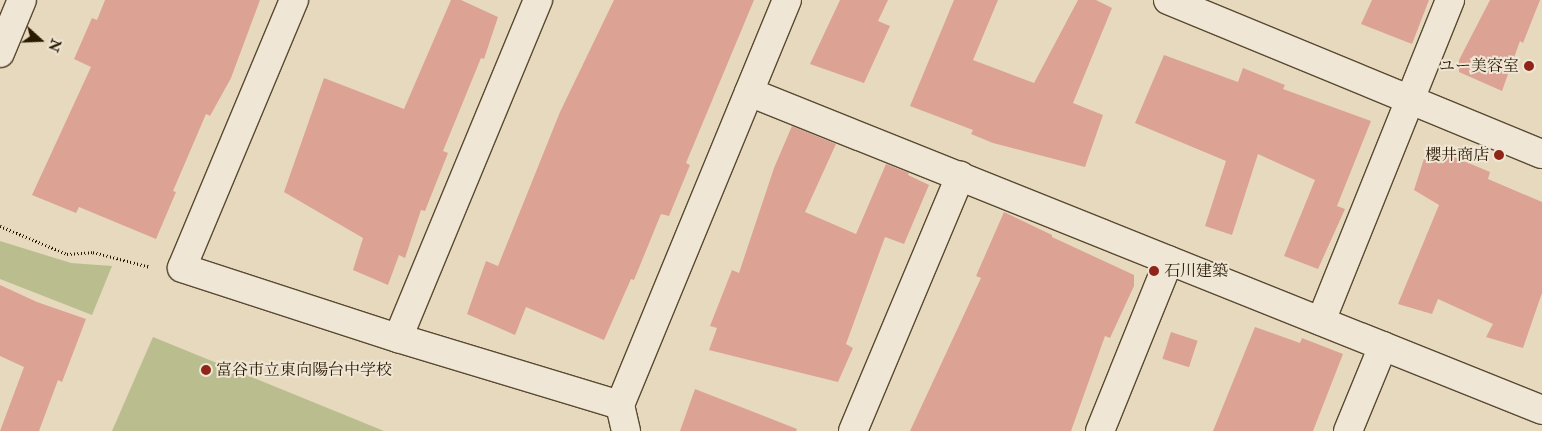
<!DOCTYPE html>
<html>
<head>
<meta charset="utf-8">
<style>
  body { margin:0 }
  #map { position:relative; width:1542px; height:431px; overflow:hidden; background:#e7d9be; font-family:"IM FELL Double Pica","Noto Serif JP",serif }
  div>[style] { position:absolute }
  .green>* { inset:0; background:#babe8e }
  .building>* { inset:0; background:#dca394; transform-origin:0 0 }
  .path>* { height:3px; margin-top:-1.5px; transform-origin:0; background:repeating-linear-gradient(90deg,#2a1a02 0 1px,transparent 0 3.5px) }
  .roads { filter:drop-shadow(1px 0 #594a31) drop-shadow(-1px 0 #594a31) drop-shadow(0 1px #594a31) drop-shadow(0 -1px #594a31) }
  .street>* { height:28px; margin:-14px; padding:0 14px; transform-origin:14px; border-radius:14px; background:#efe6d5 }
  .secondary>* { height:28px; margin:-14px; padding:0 14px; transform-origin:14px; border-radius:14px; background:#efe6d5 }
  .dots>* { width:14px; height:14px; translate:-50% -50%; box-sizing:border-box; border:2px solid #efe6d5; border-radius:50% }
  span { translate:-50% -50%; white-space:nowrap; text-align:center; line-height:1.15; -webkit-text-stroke:4px #efe6d5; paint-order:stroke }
  .poi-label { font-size:16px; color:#2a1a02 }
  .right { translate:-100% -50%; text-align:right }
  .left { translate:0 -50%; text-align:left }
  .north { position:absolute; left:15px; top:15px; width:50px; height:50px; -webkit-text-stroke:4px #efe6d5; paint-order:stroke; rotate:110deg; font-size:14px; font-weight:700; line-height:20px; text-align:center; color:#2a1a02 }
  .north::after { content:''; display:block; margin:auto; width:18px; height:22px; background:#2a1a02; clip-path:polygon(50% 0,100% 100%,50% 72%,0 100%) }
</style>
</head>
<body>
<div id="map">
  <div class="green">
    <i style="clip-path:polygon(0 241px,71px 263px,112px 266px,92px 315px,0 279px)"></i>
    <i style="clip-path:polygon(153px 337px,384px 431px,112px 431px)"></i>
  </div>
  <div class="building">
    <i style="clip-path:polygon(105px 0,260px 0,231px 78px,210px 116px,206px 114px,173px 191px,176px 192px,156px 239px,79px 207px,76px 213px,32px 195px,91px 67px,74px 59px,92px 18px,97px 20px)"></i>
    <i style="clip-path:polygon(451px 0,461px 0,498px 17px,484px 59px,481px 58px,443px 151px,448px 153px,425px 211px,421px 210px,405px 258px,399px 255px,388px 285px,353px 270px,363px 238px,284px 192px,324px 78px,404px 109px)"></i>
    <i style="clip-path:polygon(614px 0,754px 0,686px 163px,690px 165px,669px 216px,661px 214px,634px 280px,631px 279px,604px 340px,526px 307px,515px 335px,467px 314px,486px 261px,498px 266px,560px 112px)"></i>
    <i style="clip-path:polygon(840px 0,888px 0,878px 21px,890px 26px,864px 83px,810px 64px)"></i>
    <i style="clip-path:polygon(954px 0,998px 0,973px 60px,1034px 83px,1078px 0,1096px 0,1112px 8px,1073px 103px,1103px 115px,1085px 167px,993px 143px,971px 134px,973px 130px,910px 106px)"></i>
    <i style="clip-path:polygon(1372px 0,1429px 0,1412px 44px,1361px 24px)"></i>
    <i style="clip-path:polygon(1490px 0,1540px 0,1523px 43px,1520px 41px,1502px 91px,1459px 72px,1459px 60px)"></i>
    <i style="clip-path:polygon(1164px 55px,1238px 82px,1243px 68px,1285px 85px,1283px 89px,1371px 121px,1337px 206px,1345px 209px,1318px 269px,1284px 256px,1315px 180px,1258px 154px,1232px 235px,1205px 226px,1226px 161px,1135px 123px)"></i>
    <i style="clip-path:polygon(792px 126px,836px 144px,805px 212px,856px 234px,886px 164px,909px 173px,908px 175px,929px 185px,904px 244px,885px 237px,846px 344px,853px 348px,838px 382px,709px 350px,717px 328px,710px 326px,732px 270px,739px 273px,774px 168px)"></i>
    <i style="clip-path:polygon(1428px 146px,1490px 172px,1488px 179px,1542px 202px,1542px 293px,1523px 348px,1486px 337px,1493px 324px,1438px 299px,1432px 314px,1398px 304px,1439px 205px,1414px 190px)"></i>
    <i style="clip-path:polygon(1004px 212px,1052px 235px,1052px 237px,1134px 275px,1134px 286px,1110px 338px,1105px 336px,1071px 431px,910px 431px,981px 278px,976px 276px)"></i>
    <i style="clip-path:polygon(0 285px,37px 302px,86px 319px,62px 382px,58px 380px,39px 431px,0 431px,24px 367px,0 356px)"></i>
    <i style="clip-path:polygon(1255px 327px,1300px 343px,1302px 338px,1343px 354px,1313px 431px,1213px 431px)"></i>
    <i style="left:1171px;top:332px;width:28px;height:28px;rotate:18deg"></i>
    <i style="clip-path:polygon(695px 389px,797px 429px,796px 431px,680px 431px)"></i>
  </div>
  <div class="path">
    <i style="left:0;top:226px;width:73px;rotate:22.7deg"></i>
    <i style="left:67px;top:254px;width:26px;rotate:-4deg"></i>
    <i style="left:93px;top:252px;width:59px;rotate:14.7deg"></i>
  </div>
  <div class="roads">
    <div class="street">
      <i style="left:294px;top:0;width:290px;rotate:112.7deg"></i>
      <i style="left:182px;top:268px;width:227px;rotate:18deg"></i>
      <i style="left:398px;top:338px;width:232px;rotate:16.8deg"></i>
      <i style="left:1168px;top:0;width:404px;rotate:22.4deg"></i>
      <i style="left:749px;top:92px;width:854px;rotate:21.85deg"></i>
      <i style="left:1321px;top:321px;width:346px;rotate:-68.1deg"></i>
      <i style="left:398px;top:338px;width:366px;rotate:-67.5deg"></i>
      <i style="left:626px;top:431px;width:27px;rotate:-103deg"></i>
      <i style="left:620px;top:405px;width:438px;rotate:-67.6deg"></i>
      <i style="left:853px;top:431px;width:277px;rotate:-67.2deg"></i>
      <i style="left:1100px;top:431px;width:184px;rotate:-68deg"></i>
      <i style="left:1348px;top:431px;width:92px;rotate:-67.6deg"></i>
    </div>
    <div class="secondary">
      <i style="left:0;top:53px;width:57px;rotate:-67.5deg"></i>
    </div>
  </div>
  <div class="dots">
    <i style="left:1529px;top:66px;background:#8f2418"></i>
    <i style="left:1499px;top:155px;background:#8f2418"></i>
    <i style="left:1154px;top:271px;background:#8f2418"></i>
    <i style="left:206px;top:370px;background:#8f2418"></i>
  </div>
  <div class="poi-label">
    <span class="right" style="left:1519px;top:66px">ユー美容室</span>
    <span class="right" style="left:1489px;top:155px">櫻井商店</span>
    <span class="left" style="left:1164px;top:271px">石川建築</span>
    <span class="left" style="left:216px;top:370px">富谷市立東向陽台中学校</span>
  </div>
  <div class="north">N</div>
</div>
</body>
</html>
